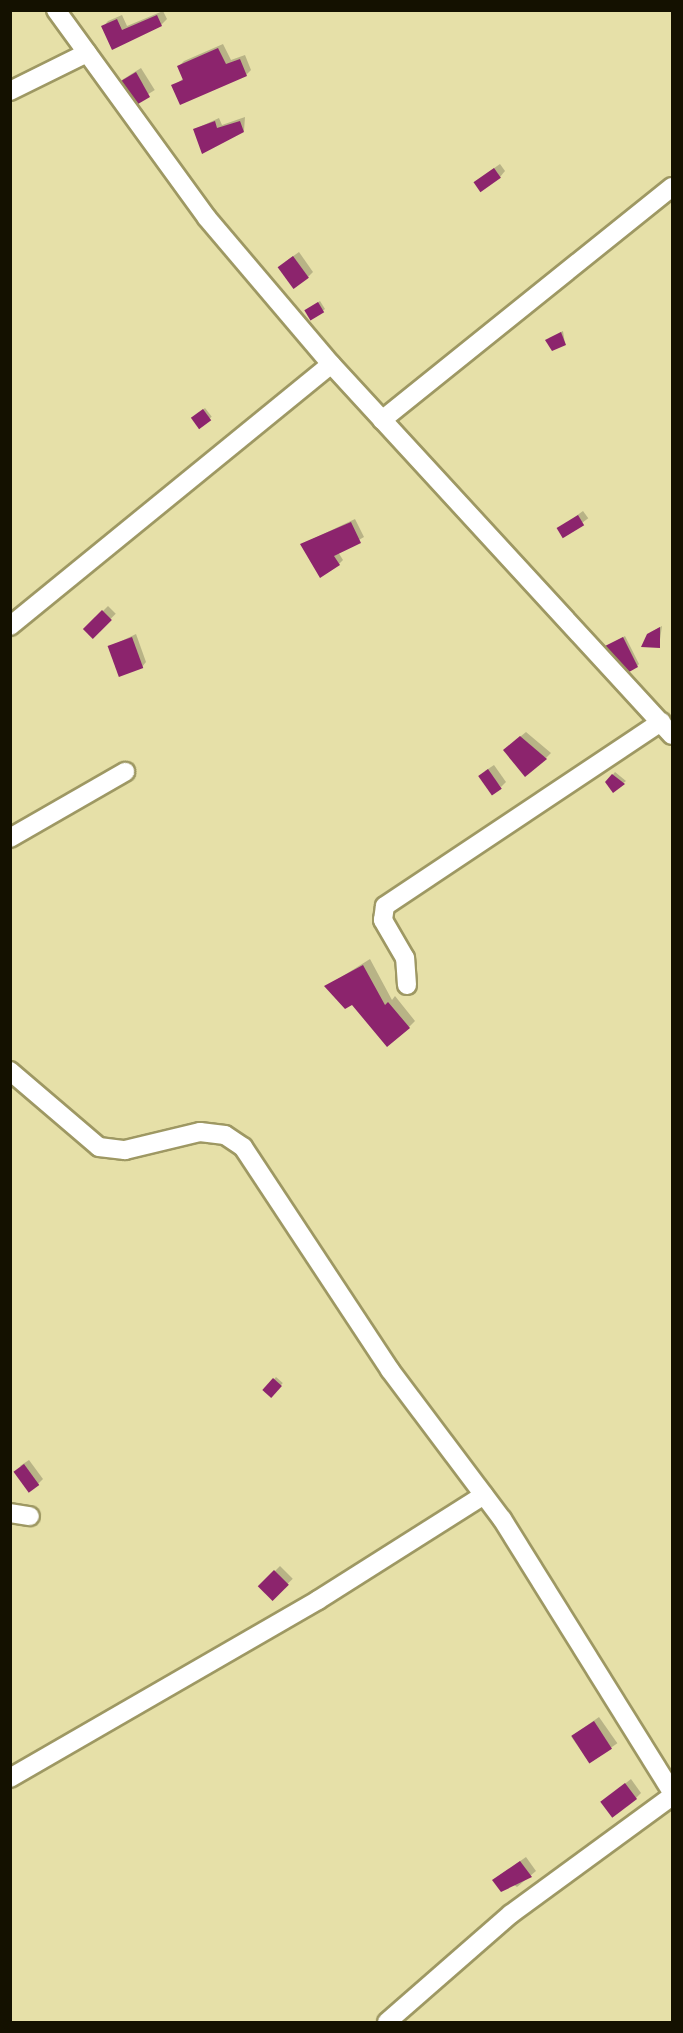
<!DOCTYPE html>
<html>
<head>
<meta charset="utf-8">
<style>
  body { margin:0 }
  #map { position:relative; width:683px; height:2033px; overflow:hidden; background:#e6e0a8; font-family:Lato,sans-serif }
  div>[style] { position:absolute }
  .shadow>* { inset:0; background:#0003; transform-origin:0 0 }
  .building>* { inset:0; background:#8c246d; transform-origin:0 0 }
  .roads { filter:drop-shadow(2px 0 #9e9863) drop-shadow(-2px 0 #9e9863) drop-shadow(0 2px #9e9863) drop-shadow(0 -2px #9e9863) }
  .minor>* { height:18px; margin:-9px; padding:0 9px; transform-origin:9px; border-radius:9px; background:#fff }
  span { translate:-50% -50%; white-space:nowrap; text-align:center; line-height:1.15; -webkit-text-stroke:6px #fffef9; paint-order:stroke }
  .frame { position:absolute; inset:0; border:12px solid #141100; pointer-events:none }
</style>
</head>
<body>
<div id="map">
  <div class="shadow">
    <i style="clip-path:polygon(163px 11px,167px 19px,161px 25px,113px 48px,103px 27px,108px 21px,122px 15px,127px 26px)"></i>
    <i style="clip-path:polygon(223px 44px,231px 60px,245px 55px,251px 70px,246px 75px,173px 86px,184px 78px,179px 66px,184px 61px)"></i>
    <i style="left:141px;top:68px;width:26px;height:22px;rotate:58deg"></i>
    <i style="clip-path:polygon(245px 117px,244px 131px,195px 129px,219px 118px,222px 125px)"></i>
    <i style="clip-path:polygon(500px 164px,505px 171px,500px 177px,474px 182px)"></i>
    <i style="clip-path:polygon(299px 252px,313px 272px,308px 277px,285px 262px)"></i>
    <i style="clip-path:polygon(320px 301px,325px 309px,312px 319px,308px 309px)"></i>
    <i style="clip-path:polygon(563px 331px,565px 344px,549px 338px)"></i>
    <i style="left:205px;top:408px;width:11px;height:16px;rotate:52deg"></i>
    <i style="left:583px;top:511px;width:9px;height:30px;rotate:54deg"></i>
    <i style="clip-path:polygon(355px 519px,364px 537px,338px 552px,343px 560px,339px 564px,302px 544px)"></i>
    <i style="left:108px;top:606px;width:11px;height:33px;rotate:45deg"></i>
    <i style="clip-path:polygon(662px 626px,659px 646px,643px 646px,651px 632px)"></i>
    <i style="clip-path:polygon(136px 634px,146px 662px,142px 667px,109px 647px)"></i>
    <i style="clip-path:polygon(625px 636px,639px 664px,637px 666px,607px 646px)"></i>
    <i style="clip-path:polygon(526px 732px,551px 753px,546px 758px,510px 745px)"></i>
    <i style="clip-path:polygon(494px 765px,506px 782px,501px 787px,485px 771px)"></i>
    <i style="clip-path:polygon(615px 772px,626px 781px,613px 791px,607px 782px)"></i>
    <i style="clip-path:polygon(370px 959px,392px 1000px,395px 996px,415px 1021px,409px 1027px,327px 986px)"></i>
    <i style="left:276px;top:1377px;width:9px;height:16px;rotate:41deg"></i>
    <i style="clip-path:polygon(29px 1460px,43px 1479px,38px 1484px,20px 1466px)"></i>
    <i style="left:280px;top:1566px;width:18px;height:28px;rotate:45deg"></i>
    <i style="left:599px;top:1717px;width:32px;height:34px;rotate:55deg"></i>
    <i style="clip-path:polygon(631px 1779px,641px 1793px,636px 1798px,602px 1802px)"></i>
    <i style="clip-path:polygon(526px 1857px,536px 1871px,517px 1887px,500px 1875px)"></i>
  </div>
  <div class="building">
    <i style="clip-path:polygon(157px 15px,162px 26px,112px 50px,101px 26px,117px 19px,122px 30px)"></i>
    <i style="clip-path:polygon(218px 48px,226px 64px,240px 59px,247px 76px,180px 105px,171px 85px,183px 80px,177px 66px)"></i>
    <i style="clip-path:polygon(136px 72px,150px 97px,138px 104px,121px 81px)"></i>
    <i style="clip-path:polygon(215px 121px,217px 128px,240px 121px,244px 132px,202px 154px,193px 129px)"></i>
    <i style="left:494px;top:168px;width:12px;height:25px;rotate:55deg"></i>
    <i style="left:293px;top:256px;width:27px;height:19px;rotate:54deg"></i>
    <i style="left:318px;top:302px;width:12px;height:16px;rotate:59deg"></i>
    <i style="clip-path:polygon(561px 332px,566px 345px,552px 351px,545px 340px)"></i>
    <i style="left:203px;top:409px;width:14px;height:15px;rotate:54deg"></i>
    <i style="left:578px;top:515px;width:12px;height:25px;rotate:59deg"></i>
    <i style="clip-path:polygon(351px 522px,361px 543px,334px 556px,340px 565px,320px 578px,300px 544px)"></i>
    <i style="left:102px;top:610px;width:14px;height:27px;rotate:45deg"></i>
    <i style="clip-path:polygon(660px 627px,660px 648px,641px 647px,647px 634px)"></i>
    <i style="left:132px;top:637px;width:33px;height:26px;rotate:70deg"></i>
    <i style="clip-path:polygon(623px 637px,638px 667px,629px 672px,605px 646px)"></i>
    <i style="clip-path:polygon(520px 736px,547px 759px,525px 777px,503px 750px)"></i>
    <i style="left:488px;top:769px;width:24px;height:12px;rotate:55deg"></i>
    <i style="clip-path:polygon(612px 774px,625px 784px,613px 793px,605px 782px)"></i>
    <i style="clip-path:polygon(363px 965px,385px 1005px,388px 1002px,410px 1028px,387px 1047px,352px 1005px,345px 1009px,324px 986px)"></i>
    <i style="left:273px;top:1378px;width:12px;height:16px;rotate:42deg"></i>
    <i style="left:24px;top:1464px;width:26px;height:13px;rotate:54deg"></i>
    <i style="left:274px;top:1570px;width:21px;height:23px;rotate:45deg"></i>
    <i style="left:594px;top:1721px;width:33px;height:27px;rotate:57deg"></i>
    <i style="left:625px;top:1783px;width:20px;height:31px;rotate:53deg"></i>
    <i style="clip-path:polygon(520px 1861px,532px 1877px,501px 1892px,492px 1880px)"></i>
  </div>
  <div class="roads">
    <div class="minor">
      <i style="left:56px;top:10px;width:257px;rotate:54deg"></i>
      <i style="left:207px;top:218px;width:192px;rotate:49.7deg"></i>
      <i style="left:331px;top:364px;width:504px;rotate:47.41deg"></i>
      <i style="left:10px;top:91px;width:86px;rotate:-26.3deg"></i>
      <i style="left:382px;top:420px;width:372px;rotate:-38.8deg"></i>
      <i style="left:10px;top:626px;width:414px;rotate:-39.2deg"></i>
      <i style="left:10px;top:838px;width:133px;rotate:-29.9deg"></i>
      <i style="left:407px;top:985px;width:27px;rotate:-94deg"></i>
      <i style="left:405px;top:958px;width:44px;rotate:-120.1deg"></i>
      <i style="left:383px;top:920px;width:14px;rotate:-82deg"></i>
      <i style="left:385px;top:906px;width:332px;rotate:-33.7deg"></i>
      <i style="left:10px;top:1071px;width:117px;rotate:40.5deg"></i>
      <i style="left:99px;top:1147px;width:26px;rotate:7deg"></i>
      <i style="left:125px;top:1150px;width:77px;rotate:-13.5deg"></i>
      <i style="left:200px;top:1132px;width:25px;rotate:7deg"></i>
      <i style="left:225px;top:1135px;width:22px;rotate:34deg"></i>
      <i style="left:243px;top:1147px;width:267px;rotate:56.6deg"></i>
      <i style="left:390px;top:1370px;width:186px;rotate:53.1deg"></i>
      <i style="left:502px;top:1519px;width:322px;rotate:58.1deg"></i>
      <i style="left:10px;top:1513px;width:20px;rotate:9deg"></i>
      <i style="left:10px;top:1778px;width:356px;rotate:-30deg"></i>
      <i style="left:318px;top:1600px;width:196px;rotate:-32.3deg"></i>
      <i style="left:387px;top:2022px;width:164px;rotate:-41.1deg"></i>
      <i style="left:511px;top:1914px;width:200px;rotate:-36.2deg"></i>
    </div>
  </div>
  <div class="frame"></div>
</div>
</body>
</html>
